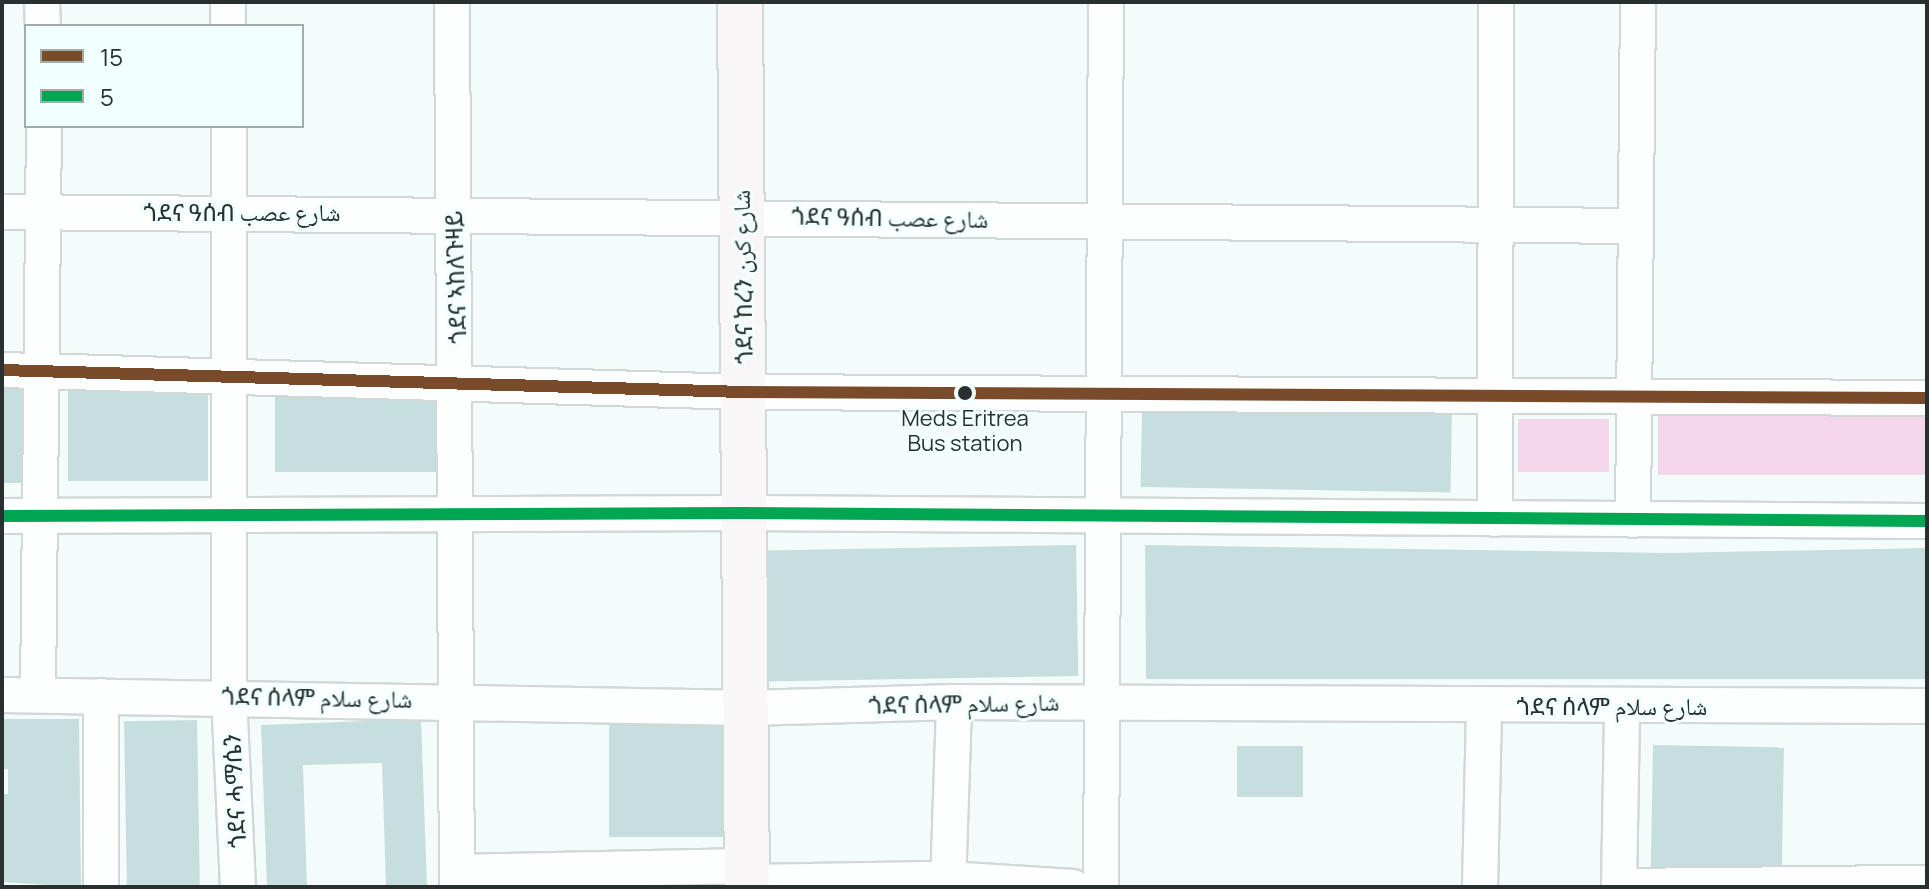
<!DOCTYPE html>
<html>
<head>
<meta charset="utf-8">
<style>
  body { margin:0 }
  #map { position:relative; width:1929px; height:889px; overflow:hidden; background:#f4fcfb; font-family:Manrope,"Noto Naskh Arabic","Noto Sans Ethiopic",sans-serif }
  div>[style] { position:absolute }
  .green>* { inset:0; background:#f3d6ea; transform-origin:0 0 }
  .building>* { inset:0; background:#c6dedd; transform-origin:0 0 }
  .roads { filter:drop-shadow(2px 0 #d1d8d7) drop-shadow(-2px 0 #d1d8d7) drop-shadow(0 2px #d1d8d7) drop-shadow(0 -2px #d1d8d7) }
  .street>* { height:34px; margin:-17px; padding:0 17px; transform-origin:17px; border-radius:17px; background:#fdfffe }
  .secondary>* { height:44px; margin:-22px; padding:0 22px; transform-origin:22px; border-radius:22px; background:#f9f6f8 }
  .bus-1>* { height:12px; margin:-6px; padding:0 6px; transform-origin:6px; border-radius:6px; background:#7a4b2a }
  .bus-2>* { height:12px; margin:-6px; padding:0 6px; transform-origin:6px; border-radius:6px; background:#00a651 }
  .dots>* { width:22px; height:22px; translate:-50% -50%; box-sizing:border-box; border:4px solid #f1fffe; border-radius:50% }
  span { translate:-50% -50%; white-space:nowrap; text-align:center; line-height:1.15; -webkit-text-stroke:6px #f1fffe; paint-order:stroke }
  .bus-label { font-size:22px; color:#2a3030 }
  .street-label { font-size:24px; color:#2a3030 }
  .frame { position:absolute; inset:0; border:4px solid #2a3030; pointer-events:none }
  .legend { position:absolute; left:24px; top:24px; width:280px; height:104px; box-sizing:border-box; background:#f1fffe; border:2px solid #a1acac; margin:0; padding:10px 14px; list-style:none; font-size:24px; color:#2a3030 }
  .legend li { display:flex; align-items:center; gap:16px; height:40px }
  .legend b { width:40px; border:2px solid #a1acac }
</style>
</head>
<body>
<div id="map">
  <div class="green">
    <i style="left:1927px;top:411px;width:64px;height:269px;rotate:90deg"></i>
    <i style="left:1518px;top:419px;width:91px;height:53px"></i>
  </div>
  <div class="building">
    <i style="left:2px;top:374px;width:22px;height:109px"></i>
    <i style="left:68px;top:379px;width:140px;height:102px"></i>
    <i style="left:275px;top:393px;width:168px;height:79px"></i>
    <i style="left:1142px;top:407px;width:310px;height:80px;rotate:1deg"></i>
    <i style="left:1076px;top:545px;width:131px;height:311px;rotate:89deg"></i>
    <i style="clip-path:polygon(1145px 545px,1668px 553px,1927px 548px,1927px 679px,1146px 679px)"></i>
    <i style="clip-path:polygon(2px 719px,79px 719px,81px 887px,2px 882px,2px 794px,8px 794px,8px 769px,2px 769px)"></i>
    <i style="clip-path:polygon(421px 719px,427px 887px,386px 887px,382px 763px,303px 765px,307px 887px,267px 887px,261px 725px)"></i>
    <i style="left:197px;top:720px;width:167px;height:73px;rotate:89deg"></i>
    <i style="left:609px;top:724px;width:118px;height:113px"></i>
    <i style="left:1653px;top:745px;width:131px;height:125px;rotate:1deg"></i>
    <i style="left:1237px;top:746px;width:66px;height:51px"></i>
  </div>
  <div class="roads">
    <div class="street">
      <i style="left:42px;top:2px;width:24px;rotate:88deg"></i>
      <i style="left:228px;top:2px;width:24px;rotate:90deg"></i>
      <i style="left:452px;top:2px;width:885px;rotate:89.68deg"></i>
      <i style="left:229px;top:126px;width:570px;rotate:90deg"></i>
      <i style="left:229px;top:696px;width:191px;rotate:87.3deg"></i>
      <i style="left:2px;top:212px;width:1632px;rotate:0.49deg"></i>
      <i style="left:2px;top:370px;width:741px;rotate:1.7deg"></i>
      <i style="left:743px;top:392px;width:1184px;rotate:0.29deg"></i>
      <i style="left:2px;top:516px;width:741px;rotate:-0.23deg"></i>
      <i style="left:743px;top:513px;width:1184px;rotate:0.39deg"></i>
      <i style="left:1495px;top:519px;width:517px;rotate:-89.89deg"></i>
      <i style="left:1633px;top:520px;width:518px;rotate:-89.45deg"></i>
      <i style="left:2px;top:695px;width:747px;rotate:1deg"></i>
      <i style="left:749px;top:708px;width:205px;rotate:-1.7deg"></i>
      <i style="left:954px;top:702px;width:973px;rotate:0.24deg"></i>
      <i style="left:38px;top:695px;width:569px;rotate:-89.4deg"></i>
      <i style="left:101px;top:696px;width:191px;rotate:90deg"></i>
      <i style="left:457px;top:872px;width:291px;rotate:-1.2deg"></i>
      <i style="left:747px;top:882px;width:201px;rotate:-0.9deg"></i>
      <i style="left:948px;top:879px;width:125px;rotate:3.7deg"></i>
      <i style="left:1619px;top:886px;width:308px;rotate:-0.6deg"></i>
      <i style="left:948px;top:887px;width:185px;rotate:-88.1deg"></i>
      <i style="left:1101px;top:887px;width:885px;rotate:-89.68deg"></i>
      <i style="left:1480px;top:887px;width:182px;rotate:-88.7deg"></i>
      <i style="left:1619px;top:887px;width:180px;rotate:-89deg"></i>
    </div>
    <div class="secondary">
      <i style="left:740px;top:2px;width:885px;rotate:89.55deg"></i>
    </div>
  </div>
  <div class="bus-1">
    <i style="left:2px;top:370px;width:741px;rotate:1.7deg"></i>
    <i style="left:743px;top:392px;width:1184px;rotate:0.29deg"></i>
  </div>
  <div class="bus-2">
    <i style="left:2px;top:516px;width:741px;rotate:-0.23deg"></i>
    <i style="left:743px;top:513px;width:1184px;rotate:0.39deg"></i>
  </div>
  <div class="dots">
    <i style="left:965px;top:393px;background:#2a3030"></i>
  </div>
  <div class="bus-label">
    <span style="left:965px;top:431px">Meds Eritrea<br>Bus station</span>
  </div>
  <div class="street-label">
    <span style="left:242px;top:212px">ጎደና ዓሰብ شارع عصب</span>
    <span style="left:890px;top:217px;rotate:1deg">ጎደና ዓሰብ شارع عصب</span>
    <span style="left:455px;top:277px;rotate:-92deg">ጎደና ኣከለጉዛይ</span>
    <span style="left:742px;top:277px;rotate:-91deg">ጎደና ከረን شارع كرن</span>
    <span style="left:317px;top:697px;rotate:1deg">ጎደና ሰላም شارع سلام</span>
    <span style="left:964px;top:703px;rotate:-1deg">ጎደና ሰላም شارع سلام</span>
    <span style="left:1612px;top:706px">ጎደና ሰላም شارع سلام</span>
    <span style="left:234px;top:791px;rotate:-93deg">ጎደና ሓማሴን</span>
  </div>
  <div class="frame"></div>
  <ul class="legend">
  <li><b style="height:10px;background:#7a4b2a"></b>15</li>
  <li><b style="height:10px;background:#00a651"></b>5</li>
  </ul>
</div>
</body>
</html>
